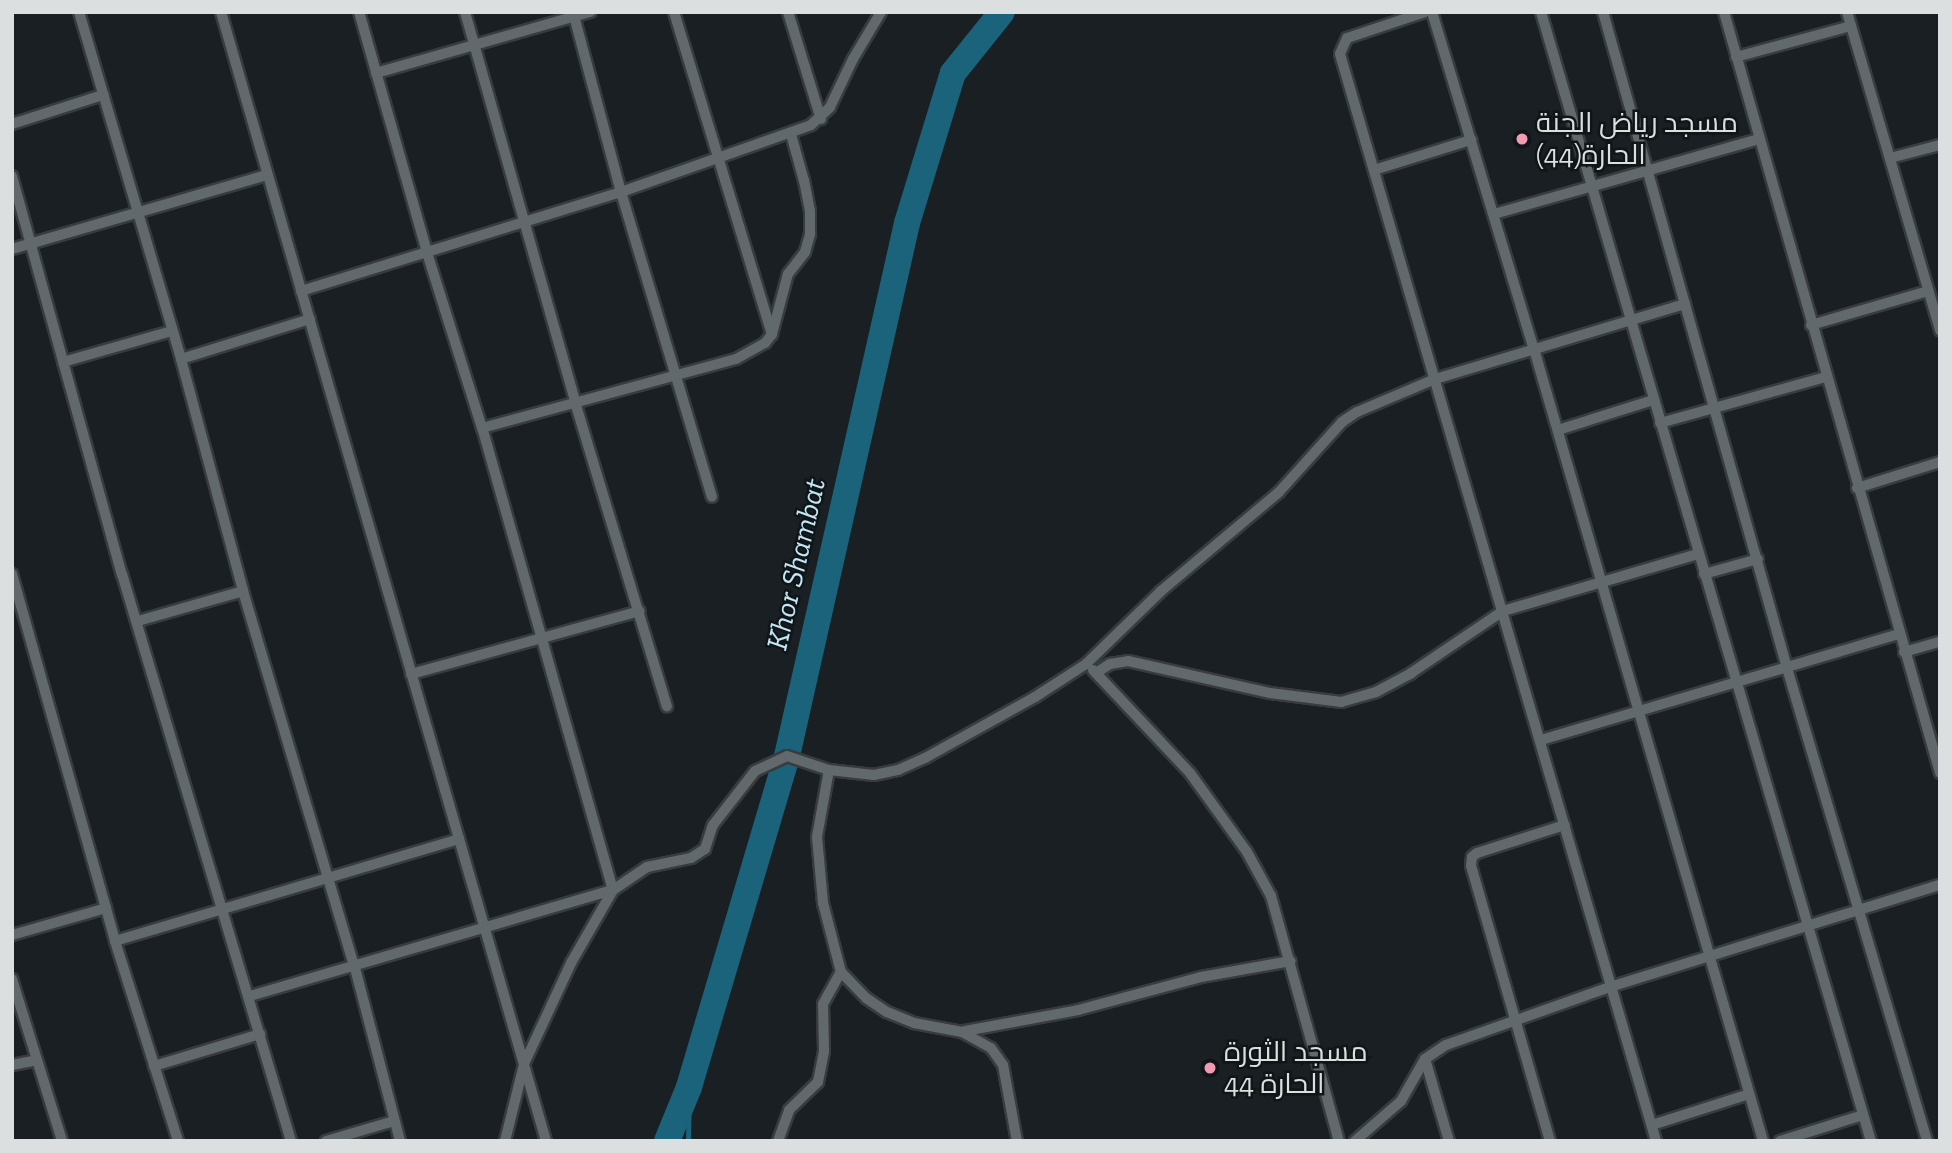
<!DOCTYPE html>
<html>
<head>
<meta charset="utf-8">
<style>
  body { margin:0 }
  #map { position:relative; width:1952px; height:1153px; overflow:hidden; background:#191f22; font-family:"Zilla Slab",Cairo,serif }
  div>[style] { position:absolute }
  .stream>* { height:4.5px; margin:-2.25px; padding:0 2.25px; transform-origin:2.25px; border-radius:2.25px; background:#1a637a }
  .river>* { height:26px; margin:-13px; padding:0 13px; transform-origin:13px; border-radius:13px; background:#1a637a }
  .roads { filter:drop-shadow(2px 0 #383c3e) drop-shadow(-2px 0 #383c3e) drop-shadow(0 2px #383c3e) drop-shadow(0 -2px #383c3e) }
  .minor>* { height:10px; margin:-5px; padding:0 5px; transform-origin:5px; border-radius:5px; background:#62696c }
  .dots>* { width:19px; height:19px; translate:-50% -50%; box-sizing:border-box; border:4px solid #101618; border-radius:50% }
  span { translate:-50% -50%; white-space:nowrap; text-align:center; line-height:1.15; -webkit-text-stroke:5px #101618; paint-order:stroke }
  .poi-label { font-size:28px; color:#dbdfe0 }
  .left { translate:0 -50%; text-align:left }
  .water-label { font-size:30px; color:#c3e7f6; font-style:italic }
  .frame { position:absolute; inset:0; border:14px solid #dbdfe0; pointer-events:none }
</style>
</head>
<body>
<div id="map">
  <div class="stream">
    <i style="left:688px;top:1141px;width:54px;rotate:-88.9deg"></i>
  </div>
  <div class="river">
    <i style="left:667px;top:1141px;width:58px;rotate:-67.8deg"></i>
    <i style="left:689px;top:1087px;width:345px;rotate:-73.5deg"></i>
    <i style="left:787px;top:756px;width:546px;rotate:-77.31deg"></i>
    <i style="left:907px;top:223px;width:157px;rotate:-73deg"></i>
    <i style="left:953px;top:73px;width:78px;rotate:-51.2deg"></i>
  </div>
  <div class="roads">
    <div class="minor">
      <i style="left:79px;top:12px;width:362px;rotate:73.6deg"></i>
      <i style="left:181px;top:359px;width:240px;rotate:75deg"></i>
      <i style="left:243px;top:591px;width:393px;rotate:73.5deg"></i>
      <i style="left:355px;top:968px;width:179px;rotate:75.4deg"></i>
      <i style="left:221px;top:12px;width:1175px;rotate:73.94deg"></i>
      <i style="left:465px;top:12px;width:405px;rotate:74.2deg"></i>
      <i style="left:575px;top:402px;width:318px;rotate:73.2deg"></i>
      <i style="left:573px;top:12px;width:186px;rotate:75.1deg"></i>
      <i style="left:621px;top:192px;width:318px;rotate:73.4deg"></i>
      <i style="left:674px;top:12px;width:337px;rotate:73.1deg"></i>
      <i style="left:788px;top:12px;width:112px;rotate:72.9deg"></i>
      <i style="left:1425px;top:12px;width:82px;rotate:161.6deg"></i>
      <i style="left:1347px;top:38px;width:17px;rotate:114deg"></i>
      <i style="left:1340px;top:54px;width:1132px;rotate:73.79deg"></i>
      <i style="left:1432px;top:12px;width:352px;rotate:73.2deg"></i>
      <i style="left:1534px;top:349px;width:824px;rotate:73.87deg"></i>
      <i style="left:1541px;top:12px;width:1176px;rotate:73.71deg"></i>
      <i style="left:1603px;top:12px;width:681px;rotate:74.33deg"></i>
      <i style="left:1787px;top:668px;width:493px;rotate:73.5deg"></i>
      <i style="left:1724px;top:12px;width:791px;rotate:74.15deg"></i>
      <i style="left:1847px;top:12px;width:332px;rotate:73.7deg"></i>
      <i style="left:1736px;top:57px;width:119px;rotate:-15.1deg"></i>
      <i style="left:376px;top:73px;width:223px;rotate:-15.9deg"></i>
      <i style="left:12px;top:124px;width:96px;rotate:-17.7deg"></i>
      <i style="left:1890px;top:158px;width:52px;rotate:-14.6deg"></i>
      <i style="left:1374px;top:170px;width:102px;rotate:-17.2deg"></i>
      <i style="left:12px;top:176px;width:413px;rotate:74.6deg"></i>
      <i style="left:122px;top:574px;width:592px;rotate:73.4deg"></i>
      <i style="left:1494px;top:214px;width:275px;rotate:-15.8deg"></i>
      <i style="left:12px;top:249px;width:266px;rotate:-16.2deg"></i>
      <i style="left:301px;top:291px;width:335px;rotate:-17.2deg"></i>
      <i style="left:621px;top:192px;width:201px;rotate:-19.4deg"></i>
      <i style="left:811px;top:125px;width:26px;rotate:-43deg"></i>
      <i style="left:830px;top:107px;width:53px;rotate:-64.4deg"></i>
      <i style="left:853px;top:59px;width:55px;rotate:-59.2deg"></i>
      <i style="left:1811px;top:325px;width:122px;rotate:-16.2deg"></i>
      <i style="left:181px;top:359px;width:135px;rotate:-17.2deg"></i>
      <i style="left:63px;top:362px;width:113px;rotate:-15.9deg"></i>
      <i style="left:1660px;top:423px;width:172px;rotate:-15.5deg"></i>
      <i style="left:482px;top:428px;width:263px;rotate:-15.2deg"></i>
      <i style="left:736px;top:359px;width:33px;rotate:-29deg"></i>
      <i style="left:765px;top:343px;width:11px;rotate:-52deg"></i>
      <i style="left:772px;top:334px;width:62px;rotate:-75.1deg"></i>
      <i style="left:788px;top:274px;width:28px;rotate:-52deg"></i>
      <i style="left:805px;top:252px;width:19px;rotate:-74deg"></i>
      <i style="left:810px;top:234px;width:23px;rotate:-90deg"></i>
      <i style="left:810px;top:211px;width:31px;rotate:-101deg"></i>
      <i style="left:804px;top:181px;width:49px;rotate:-105.5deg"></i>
      <i style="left:1558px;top:430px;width:100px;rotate:-17.5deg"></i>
      <i style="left:1857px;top:488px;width:87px;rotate:-17.4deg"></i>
      <i style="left:12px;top:574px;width:381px;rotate:74.3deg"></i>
      <i style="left:115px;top:941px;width:210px;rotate:72.5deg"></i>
      <i style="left:1704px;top:574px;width:56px;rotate:-15.5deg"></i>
      <i style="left:138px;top:621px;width:109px;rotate:-15.9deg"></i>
      <i style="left:1904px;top:652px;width:37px;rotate:-16deg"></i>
      <i style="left:1093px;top:670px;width:141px;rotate:46.7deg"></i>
      <i style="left:1190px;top:773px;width:97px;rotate:54.2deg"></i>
      <i style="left:1247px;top:852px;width:50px;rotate:61.4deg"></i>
      <i style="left:1271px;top:896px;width:254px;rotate:74.5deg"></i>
      <i style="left:1096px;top:673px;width:17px;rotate:-33deg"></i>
      <i style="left:1110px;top:664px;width:18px;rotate:-9deg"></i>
      <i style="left:1128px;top:661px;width:146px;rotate:12.7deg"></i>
      <i style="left:1270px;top:693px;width:72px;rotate:7.2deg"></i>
      <i style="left:1341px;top:702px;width:36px;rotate:-16deg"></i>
      <i style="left:1376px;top:692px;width:40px;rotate:-28deg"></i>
      <i style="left:1411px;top:673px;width:111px;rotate:-34deg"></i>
      <i style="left:1503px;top:611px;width:203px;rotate:-16.3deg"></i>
      <i style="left:411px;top:674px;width:237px;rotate:-15.4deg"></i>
      <i style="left:1541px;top:740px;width:374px;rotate:-16.5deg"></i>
      <i style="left:829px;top:770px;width:68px;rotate:100.2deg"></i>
      <i style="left:817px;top:837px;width:66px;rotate:84.8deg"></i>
      <i style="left:823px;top:903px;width:71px;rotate:75.4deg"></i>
      <i style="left:841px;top:972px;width:36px;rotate:46deg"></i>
      <i style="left:866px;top:998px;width:25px;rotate:34deg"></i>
      <i style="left:887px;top:1012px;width:29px;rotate:22deg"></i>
      <i style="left:914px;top:1023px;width:49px;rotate:10.6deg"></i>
      <i style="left:962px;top:1032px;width:33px;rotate:29deg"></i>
      <i style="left:991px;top:1048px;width:21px;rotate:55deg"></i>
      <i style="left:1003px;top:1065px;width:77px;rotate:79.6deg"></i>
      <i style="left:12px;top:935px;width:98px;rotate:-16deg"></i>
      <i style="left:115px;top:941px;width:359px;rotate:-16.5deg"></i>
      <i style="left:12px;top:979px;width:170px;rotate:72.8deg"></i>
      <i style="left:250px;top:996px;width:378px;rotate:-16.3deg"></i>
      <i style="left:613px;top:890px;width:480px;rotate:-105.8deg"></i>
      <i style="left:482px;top:428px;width:184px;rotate:-107.4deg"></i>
      <i style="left:427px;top:252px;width:249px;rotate:-105.8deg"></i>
      <i style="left:965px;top:1031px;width:115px;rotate:-10.5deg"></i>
      <i style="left:1078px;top:1010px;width:127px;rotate:-15deg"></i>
      <i style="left:1201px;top:977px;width:91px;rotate:-10.1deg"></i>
      <i style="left:1425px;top:1059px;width:85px;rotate:73.7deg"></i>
      <i style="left:12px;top:1065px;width:25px;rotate:-11deg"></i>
      <i style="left:154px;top:1066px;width:111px;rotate:-16.8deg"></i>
      <i style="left:1652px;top:1125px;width:102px;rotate:-17.7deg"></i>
      <i style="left:326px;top:1141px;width:71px;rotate:-16.4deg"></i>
      <i style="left:505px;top:1141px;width:79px;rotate:-76.1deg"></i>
      <i style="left:524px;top:1064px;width:111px;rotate:-65deg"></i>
      <i style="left:571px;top:963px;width:84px;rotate:-60.1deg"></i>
      <i style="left:613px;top:890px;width:41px;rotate:-34.1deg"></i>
      <i style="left:647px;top:867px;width:45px;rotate:-11.6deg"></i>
      <i style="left:691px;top:858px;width:17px;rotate:-33deg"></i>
      <i style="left:705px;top:849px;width:25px;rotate:-72deg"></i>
      <i style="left:713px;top:825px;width:68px;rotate:-52.1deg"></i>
      <i style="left:755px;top:771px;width:35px;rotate:-25deg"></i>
      <i style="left:787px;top:756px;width:44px;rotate:18.4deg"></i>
      <i style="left:829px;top:770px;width:45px;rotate:6.3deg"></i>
      <i style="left:874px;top:775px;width:25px;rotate:-12deg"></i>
      <i style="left:898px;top:770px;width:30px;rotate:-24deg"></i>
      <i style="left:925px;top:758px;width:126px;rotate:-29deg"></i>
      <i style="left:1035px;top:697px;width:61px;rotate:-32.9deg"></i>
      <i style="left:1086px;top:664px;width:105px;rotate:-44.2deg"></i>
      <i style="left:1161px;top:591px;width:154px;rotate:-40deg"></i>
      <i style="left:1279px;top:492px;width:94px;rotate:-48deg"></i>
      <i style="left:1342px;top:422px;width:18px;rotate:-34deg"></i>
      <i style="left:1357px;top:412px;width:85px;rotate:-22.9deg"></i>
      <i style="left:1435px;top:379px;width:261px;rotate:-16.7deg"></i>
      <i style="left:778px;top:1141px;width:33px;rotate:-70deg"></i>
      <i style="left:789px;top:1110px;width:40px;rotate:-44deg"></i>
      <i style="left:818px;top:1082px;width:32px;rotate:-79deg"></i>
      <i style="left:824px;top:1051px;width:47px;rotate:-91.2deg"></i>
      <i style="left:823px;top:1004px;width:37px;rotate:-61deg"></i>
      <i style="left:1355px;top:1141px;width:61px;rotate:-41deg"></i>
      <i style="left:1401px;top:1101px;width:48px;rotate:-60.3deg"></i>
      <i style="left:1425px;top:1059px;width:25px;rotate:-34deg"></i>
      <i style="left:1446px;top:1045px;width:177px;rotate:-19.5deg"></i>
      <i style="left:1613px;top:986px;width:342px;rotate:-17.2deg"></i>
      <i style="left:1550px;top:1141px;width:286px;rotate:-106deg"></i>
      <i style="left:1471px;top:866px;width:9px;rotate:-84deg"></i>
      <i style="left:1472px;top:857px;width:6px;rotate:-39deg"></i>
      <i style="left:1477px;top:853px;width:92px;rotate:-17.7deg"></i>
      <i style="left:1780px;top:1141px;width:87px;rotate:-17.4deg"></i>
    </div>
  </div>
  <div class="dots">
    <i style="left:1522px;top:139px;background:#f19ab2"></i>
    <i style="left:1210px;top:1068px;background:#f19ab2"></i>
  </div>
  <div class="poi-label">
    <span class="left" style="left:1536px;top:139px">مسجد رياض الجنة<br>الحارة(44)</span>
    <span class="left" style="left:1224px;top:1068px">مسجد الثورة<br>الحارة 44</span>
  </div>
  <div class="water-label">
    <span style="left:796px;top:564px;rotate:-77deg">Khor Shambat</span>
  </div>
  <div class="frame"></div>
</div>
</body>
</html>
